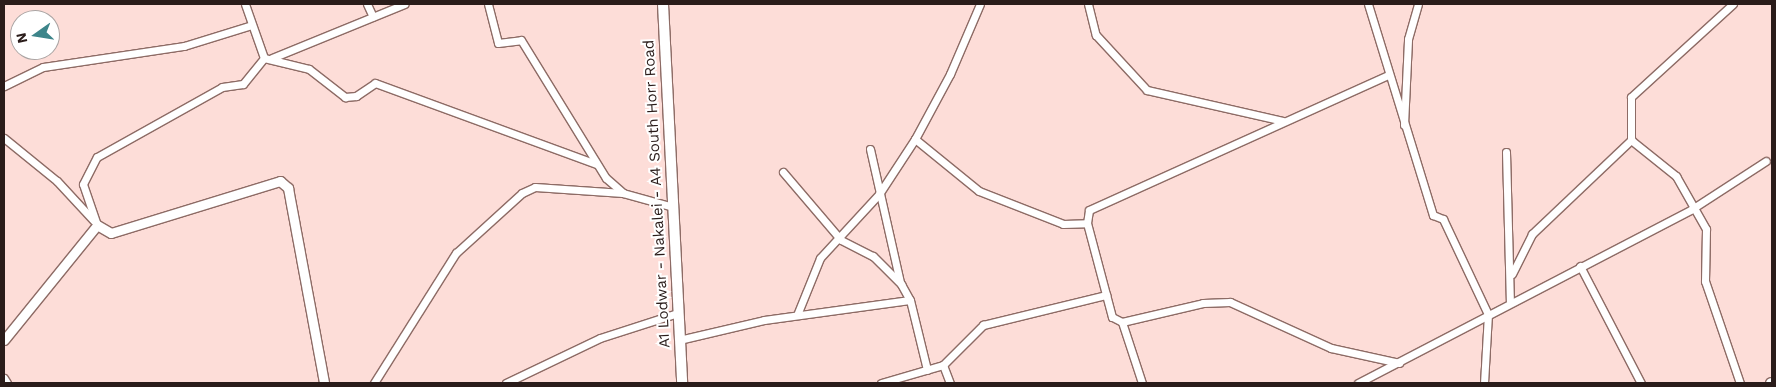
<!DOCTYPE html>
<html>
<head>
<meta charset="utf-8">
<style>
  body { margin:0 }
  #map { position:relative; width:1776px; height:387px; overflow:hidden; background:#fdddd8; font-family:"Work Sans",sans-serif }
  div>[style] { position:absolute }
  .roads { filter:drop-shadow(1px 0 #8d6b65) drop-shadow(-1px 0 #8d6b65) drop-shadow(0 1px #8d6b65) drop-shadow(0 -1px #8d6b65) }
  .minor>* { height:7px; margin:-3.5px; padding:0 3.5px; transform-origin:3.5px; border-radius:3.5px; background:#fff }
  .tertiary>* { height:9px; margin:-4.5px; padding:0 4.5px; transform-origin:4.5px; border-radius:4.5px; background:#fff }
  .secondary>* { height:10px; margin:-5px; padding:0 5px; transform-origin:5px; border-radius:5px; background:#fff }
  .trunk>* { height:11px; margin:-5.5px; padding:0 5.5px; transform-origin:5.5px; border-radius:5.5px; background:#fff }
  span { translate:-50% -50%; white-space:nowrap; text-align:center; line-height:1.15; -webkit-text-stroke:4px #fff; paint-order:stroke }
  .street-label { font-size:15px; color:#2a1c1a }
  .frame { position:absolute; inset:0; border:5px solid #2a1c1a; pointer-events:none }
  .north { position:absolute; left:10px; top:10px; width:50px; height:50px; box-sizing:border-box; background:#fff; border:1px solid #aaa4a3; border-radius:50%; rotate:257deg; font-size:14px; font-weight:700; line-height:20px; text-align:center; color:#2a1c1a }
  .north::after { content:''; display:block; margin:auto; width:18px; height:22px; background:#3d858a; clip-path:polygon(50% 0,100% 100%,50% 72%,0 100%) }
</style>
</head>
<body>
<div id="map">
  <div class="roads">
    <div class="minor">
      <i style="left:245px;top:4px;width:57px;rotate:70.6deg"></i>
      <i style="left:264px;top:58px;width:46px;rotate:13.7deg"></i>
      <i style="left:309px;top:69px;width:46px;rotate:37.9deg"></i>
      <i style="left:345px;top:97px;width:11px;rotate:-5deg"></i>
      <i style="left:356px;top:96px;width:23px;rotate:-34deg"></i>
      <i style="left:375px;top:83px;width:235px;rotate:20.1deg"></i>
      <i style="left:367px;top:4px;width:14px;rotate:65deg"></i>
      <i style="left:488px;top:4px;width:40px;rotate:75.6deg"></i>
      <i style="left:498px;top:43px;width:23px;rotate:-7deg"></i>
      <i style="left:521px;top:40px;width:162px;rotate:58.4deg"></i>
      <i style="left:606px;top:178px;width:23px;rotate:41deg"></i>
      <i style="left:623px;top:193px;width:52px;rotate:15.6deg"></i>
      <i style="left:1088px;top:4px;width:32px;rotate:76deg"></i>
      <i style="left:1096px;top:35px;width:75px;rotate:47.2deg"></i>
      <i style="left:1147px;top:90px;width:139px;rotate:12.8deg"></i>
      <i style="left:1368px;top:4px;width:221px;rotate:72.9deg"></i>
      <i style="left:1433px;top:215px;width:11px;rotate:22deg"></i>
      <i style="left:1443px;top:219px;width:105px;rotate:64.7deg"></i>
      <i style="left:1488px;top:314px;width:69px;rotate:93.3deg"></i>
      <i style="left:272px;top:58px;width:143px;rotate:-22.2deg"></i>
      <i style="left:4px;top:86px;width:43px;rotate:-26deg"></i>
      <i style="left:43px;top:67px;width:143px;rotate:-8.5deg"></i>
      <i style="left:184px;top:46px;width:71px;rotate:-17.2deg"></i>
      <i style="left:1404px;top:125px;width:86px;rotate:-87.3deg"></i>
      <i style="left:1408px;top:39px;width:36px;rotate:-74deg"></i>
      <i style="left:4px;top:138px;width:68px;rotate:39.1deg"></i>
      <i style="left:57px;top:181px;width:54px;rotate:47.2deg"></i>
      <i style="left:915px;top:139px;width:82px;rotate:39.1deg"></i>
      <i style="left:979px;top:191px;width:90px;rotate:21.4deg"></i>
      <i style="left:1063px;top:224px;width:24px;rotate:-2deg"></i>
      <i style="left:1631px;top:140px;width:58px;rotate:38.7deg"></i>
      <i style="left:1676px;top:176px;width:61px;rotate:60.5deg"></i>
      <i style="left:1706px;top:229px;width:52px;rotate:91.1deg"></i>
      <i style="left:1705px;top:281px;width:108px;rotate:71.1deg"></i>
      <i style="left:1631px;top:140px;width:43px;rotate:-90deg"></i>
      <i style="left:1631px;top:97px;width:138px;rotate:-42.4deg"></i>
      <i style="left:870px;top:149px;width:136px;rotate:77.3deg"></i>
      <i style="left:1506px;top:152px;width:149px;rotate:88.5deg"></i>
      <i style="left:783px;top:172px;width:89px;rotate:49.5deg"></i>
      <i style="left:841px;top:240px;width:36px;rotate:27deg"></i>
      <i style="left:873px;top:256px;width:40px;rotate:45deg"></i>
      <i style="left:901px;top:284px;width:18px;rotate:61deg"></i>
      <i style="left:97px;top:225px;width:43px;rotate:-108.9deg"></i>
      <i style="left:83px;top:184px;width:30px;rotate:-63deg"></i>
      <i style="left:97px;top:157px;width:143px;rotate:-29.2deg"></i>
      <i style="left:222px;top:87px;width:21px;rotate:-8deg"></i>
      <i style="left:243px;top:84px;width:33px;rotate:-51deg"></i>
      <i style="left:1580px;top:266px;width:132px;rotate:62.5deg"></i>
      <i style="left:1512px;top:274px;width:45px;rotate:-63.4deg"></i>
      <i style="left:1532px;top:234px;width:137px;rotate:-43.5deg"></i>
      <i style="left:797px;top:315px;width:61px;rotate:-68deg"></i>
      <i style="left:820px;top:258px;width:87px;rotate:-47.3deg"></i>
      <i style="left:879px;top:194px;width:66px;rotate:-56.8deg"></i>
      <i style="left:915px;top:139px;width:74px;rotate:-61.7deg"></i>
      <i style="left:950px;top:74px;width:76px;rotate:-66.8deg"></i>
      <i style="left:1122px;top:322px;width:83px;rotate:-13.2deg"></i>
      <i style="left:1203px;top:303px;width:27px;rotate:-2deg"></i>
      <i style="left:1230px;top:302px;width:111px;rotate:24.5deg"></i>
      <i style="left:1331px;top:348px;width:70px;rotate:12.4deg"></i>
      <i style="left:679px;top:340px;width:87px;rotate:-13.2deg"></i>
      <i style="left:764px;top:320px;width:147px;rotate:-7.8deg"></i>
      <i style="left:910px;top:300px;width:72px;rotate:76.3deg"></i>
      <i style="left:943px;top:365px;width:19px;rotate:69deg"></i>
      <i style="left:4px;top:378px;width:6px;rotate:59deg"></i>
      <i style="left:374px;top:383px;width:154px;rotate:-57.8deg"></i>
      <i style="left:456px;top:253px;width:89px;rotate:-42.3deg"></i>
      <i style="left:522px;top:193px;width:14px;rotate:-25deg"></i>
      <i style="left:535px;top:187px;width:88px;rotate:3.9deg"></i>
      <i style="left:506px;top:383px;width:104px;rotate:-25.6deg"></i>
      <i style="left:600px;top:338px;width:82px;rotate:-17.8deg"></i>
      <i style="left:881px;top:383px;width:65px;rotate:-16.2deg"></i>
      <i style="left:943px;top:365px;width:57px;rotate:-45deg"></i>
      <i style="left:983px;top:325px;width:127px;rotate:-13.7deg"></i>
      <i style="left:1142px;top:383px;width:64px;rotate:-108.2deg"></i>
      <i style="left:1122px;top:322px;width:11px;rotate:-153deg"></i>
      <i style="left:1112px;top:317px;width:97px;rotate:-104.9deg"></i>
      <i style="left:1087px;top:223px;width:13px;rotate:-81deg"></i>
      <i style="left:1089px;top:210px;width:328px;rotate:-24.3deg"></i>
      <i style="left:1358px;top:383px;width:377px;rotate:-27.5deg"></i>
      <i style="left:1692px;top:209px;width:88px;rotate:-33deg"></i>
    </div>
    <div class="tertiary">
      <i style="left:4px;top:340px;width:148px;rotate:-51deg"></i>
      <i style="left:97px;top:225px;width:16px;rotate:30deg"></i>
      <i style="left:111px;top:233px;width:177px;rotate:-17.1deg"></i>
      <i style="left:280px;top:181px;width:11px;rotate:41deg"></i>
      <i style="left:288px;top:188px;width:198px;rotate:79.5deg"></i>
    </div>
    <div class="secondary">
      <i style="left:663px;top:4px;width:379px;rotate:87.1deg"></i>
    </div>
    <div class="trunk">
      <i style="left:1771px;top:383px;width:1px"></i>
    </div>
  </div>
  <div class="street-label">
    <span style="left:657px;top:194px;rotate:-93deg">A1 Lodwar - Nakalei - A4 South Horr Road</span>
  </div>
  <div class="frame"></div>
  <div class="north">N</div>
</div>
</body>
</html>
